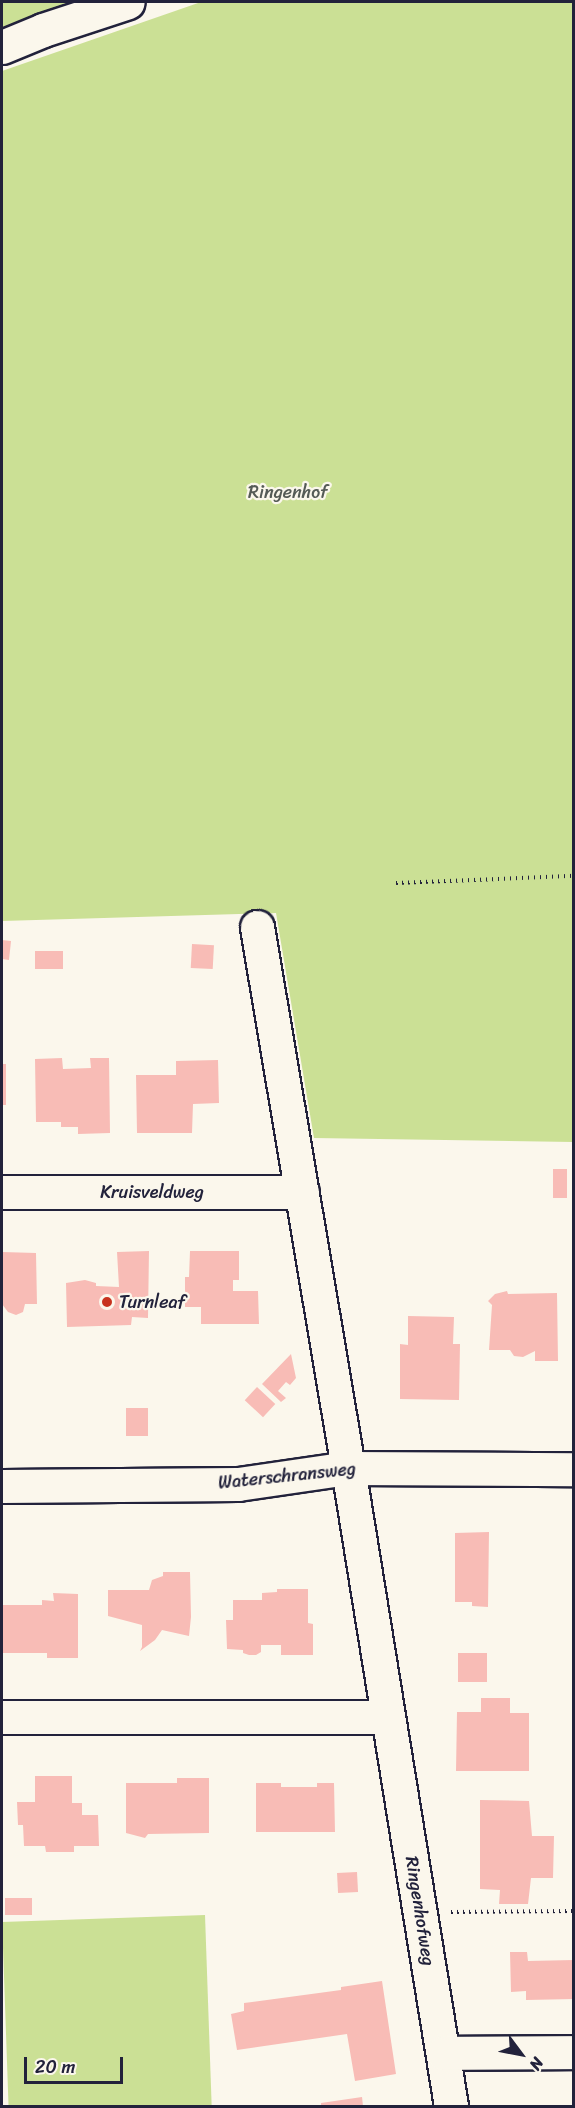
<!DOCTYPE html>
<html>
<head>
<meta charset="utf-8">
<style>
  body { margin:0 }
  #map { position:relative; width:575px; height:2108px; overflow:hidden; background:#fbf7ec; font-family:Sriracha,sans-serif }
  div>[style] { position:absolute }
  .green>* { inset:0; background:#cbe095; transform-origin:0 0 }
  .building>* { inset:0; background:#f8bcb6; transform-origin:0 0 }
  .path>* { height:4px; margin-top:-2px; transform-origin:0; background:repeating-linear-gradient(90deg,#22223b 0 1.5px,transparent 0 6px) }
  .roads { filter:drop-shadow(2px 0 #22223b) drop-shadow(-2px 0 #22223b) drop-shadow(0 2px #22223b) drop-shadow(0 -2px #22223b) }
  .minor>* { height:33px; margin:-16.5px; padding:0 16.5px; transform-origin:16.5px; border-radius:16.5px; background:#fbf7ec }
  .dots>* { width:16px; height:16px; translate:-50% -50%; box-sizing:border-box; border:3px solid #fbf7ec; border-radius:50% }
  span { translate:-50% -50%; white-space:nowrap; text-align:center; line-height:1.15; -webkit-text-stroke:4.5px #fbf7ec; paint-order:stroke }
  .park-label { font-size:18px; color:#555b56 }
  .street-label { font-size:18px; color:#22223b }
  .poi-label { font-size:18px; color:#22223b }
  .left { translate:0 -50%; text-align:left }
  .frame { position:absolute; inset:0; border:3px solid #22223b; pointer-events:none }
  .north { position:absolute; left:491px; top:2024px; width:60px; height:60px; -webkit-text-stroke:4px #fbf7ec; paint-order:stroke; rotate:122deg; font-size:16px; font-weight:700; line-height:24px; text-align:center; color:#22223b }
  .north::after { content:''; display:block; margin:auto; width:21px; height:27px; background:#22223b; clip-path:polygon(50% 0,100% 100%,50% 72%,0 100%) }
  .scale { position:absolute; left:24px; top:2057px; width:99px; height:27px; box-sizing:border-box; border:3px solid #22223b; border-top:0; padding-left:8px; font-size:18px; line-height:21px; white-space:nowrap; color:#22223b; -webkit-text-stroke:4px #fbf7ec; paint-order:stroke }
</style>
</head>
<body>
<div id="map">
  <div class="green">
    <i style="clip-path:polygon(2px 2px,89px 2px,2px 34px)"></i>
    <i style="clip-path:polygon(201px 2px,573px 2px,573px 1142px,314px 1138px,276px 913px,2px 921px,2px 71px)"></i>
    <i style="left:205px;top:1915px;width:191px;height:203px;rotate:88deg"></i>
  </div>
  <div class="building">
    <i style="clip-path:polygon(2px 940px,11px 941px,9px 960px,2px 959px)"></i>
    <i style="left:192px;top:944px;width:22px;height:24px;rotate:3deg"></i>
    <i style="left:63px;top:951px;width:18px;height:28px;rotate:90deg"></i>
    <i style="clip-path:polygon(62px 1058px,63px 1069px,91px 1068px,90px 1058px,109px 1058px,110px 1133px,78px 1134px,78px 1127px,61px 1127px,61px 1122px,36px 1122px,35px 1059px)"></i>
    <i style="clip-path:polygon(218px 1060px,219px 1103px,193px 1104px,192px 1133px,137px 1133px,136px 1075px,176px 1075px,176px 1061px)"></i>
    <i style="left:2px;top:1064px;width:4px;height:41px"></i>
    <i style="left:553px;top:1169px;width:14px;height:29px"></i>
    <i style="clip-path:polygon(149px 1251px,148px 1318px,132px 1317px,131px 1325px,67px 1327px,66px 1283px,85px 1280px,96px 1283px,96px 1286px,119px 1287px,117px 1252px)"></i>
    <i style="clip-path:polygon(190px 1251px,239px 1251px,239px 1280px,233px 1280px,233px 1291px,258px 1291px,259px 1324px,201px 1324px,201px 1307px,185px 1307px,185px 1277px,189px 1277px)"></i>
    <i style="clip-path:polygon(2px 1252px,36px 1253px,37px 1304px,25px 1304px,23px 1312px,16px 1315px,8px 1312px,2px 1304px)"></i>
    <i style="clip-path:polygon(507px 1291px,508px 1294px,557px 1293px,558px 1361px,535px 1361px,535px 1351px,523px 1357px,514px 1356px,510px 1350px,489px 1350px,492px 1305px,488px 1301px,495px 1294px)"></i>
    <i style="clip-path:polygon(408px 1316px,454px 1317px,453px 1344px,460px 1344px,459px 1400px,400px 1399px,400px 1344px,408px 1345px)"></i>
    <i style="clip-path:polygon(291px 1354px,296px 1378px,290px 1385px,286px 1382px,278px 1391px,286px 1398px,281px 1402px,262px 1384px)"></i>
    <i style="left:257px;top:1387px;width:25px;height:18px;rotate:43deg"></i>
    <i style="left:126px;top:1408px;width:22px;height:28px"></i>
    <i style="clip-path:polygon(489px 1532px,488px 1607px,472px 1606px,472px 1602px,455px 1602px,455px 1533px)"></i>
    <i style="clip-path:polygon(163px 1572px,190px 1572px,191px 1617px,189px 1636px,162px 1630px,155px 1640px,140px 1651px,142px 1647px,142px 1625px,108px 1616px,108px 1590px,149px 1590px,152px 1580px,163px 1576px)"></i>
    <i style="clip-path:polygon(277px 1589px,308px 1589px,308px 1623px,313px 1624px,313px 1655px,281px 1655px,281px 1645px,261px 1645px,261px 1652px,256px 1655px,249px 1655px,243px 1653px,243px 1650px,227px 1649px,226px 1620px,233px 1620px,233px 1600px,262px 1600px,262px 1593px,277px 1592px)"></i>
    <i style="clip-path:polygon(53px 1593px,78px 1594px,78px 1658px,47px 1658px,47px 1653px,2px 1653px,2px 1605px,42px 1605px,42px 1600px,54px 1601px)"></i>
    <i style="left:458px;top:1653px;width:29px;height:29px"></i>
    <i style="clip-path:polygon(481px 1698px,510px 1698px,510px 1713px,529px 1713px,529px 1771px,456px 1771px,457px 1712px,481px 1712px)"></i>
    <i style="clip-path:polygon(35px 1776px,72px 1776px,72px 1803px,82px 1803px,82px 1815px,98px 1815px,99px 1846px,74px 1846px,74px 1852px,46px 1852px,45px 1846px,24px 1846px,23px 1825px,18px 1825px,17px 1802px,35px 1802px)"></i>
    <i style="clip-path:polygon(177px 1778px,209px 1778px,209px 1833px,148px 1834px,145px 1838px,126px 1833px,126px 1783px,177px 1783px)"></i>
    <i style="clip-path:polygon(256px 1783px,281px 1783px,281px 1787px,317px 1787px,317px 1783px,334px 1783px,335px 1832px,256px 1832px)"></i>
    <i style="clip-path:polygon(480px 1800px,529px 1801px,532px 1836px,554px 1836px,553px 1878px,531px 1878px,528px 1904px,499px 1904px,500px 1890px,480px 1889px)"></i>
    <i style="left:357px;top:1872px;width:20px;height:20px;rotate:87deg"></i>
    <i style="left:32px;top:1898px;width:17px;height:27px;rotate:90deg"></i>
    <i style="clip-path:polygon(510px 1952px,527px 1952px,528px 1961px,574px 1960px,574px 1999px,526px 2000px,526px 1991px,511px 1992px)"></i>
    <i style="clip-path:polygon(382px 1981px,396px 2074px,355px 2081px,347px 2034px,237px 2050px,231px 2014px,244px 2011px,244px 2003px,341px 1990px,341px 1987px)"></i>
    <i style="clip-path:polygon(362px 2097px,363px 2106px,321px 2106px,321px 2103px)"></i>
  </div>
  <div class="path">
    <i style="left:396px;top:883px;width:178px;rotate:-2.3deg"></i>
    <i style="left:451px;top:1912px;width:123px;rotate:-0.5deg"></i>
  </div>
  <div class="roads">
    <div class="minor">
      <i style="left:2px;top:47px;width:44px;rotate:-22.5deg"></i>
      <i style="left:43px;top:30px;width:89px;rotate:-18.2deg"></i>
      <i style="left:257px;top:927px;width:549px;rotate:80.45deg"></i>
      <i style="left:348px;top:1468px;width:646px;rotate:80.83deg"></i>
      <i style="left:2px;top:1192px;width:300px"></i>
      <i style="left:2px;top:1486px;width:236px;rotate:-0.5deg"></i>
      <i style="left:238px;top:1484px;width:111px;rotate:-8.3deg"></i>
      <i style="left:348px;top:1468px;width:226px;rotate:0.3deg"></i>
      <i style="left:2px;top:1717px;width:385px"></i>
      <i style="left:443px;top:2053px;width:131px;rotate:-0.4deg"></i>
    </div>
  </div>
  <div class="dots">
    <i style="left:107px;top:1302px;background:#c8321e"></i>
  </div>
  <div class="park-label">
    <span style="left:288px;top:492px">Ringenhof</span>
  </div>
  <div class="street-label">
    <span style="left:152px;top:1192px">Kruisveldweg</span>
    <span style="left:287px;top:1476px;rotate:-6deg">Waterschransweg</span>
    <span style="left:420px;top:1911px;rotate:81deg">Ringenhofweg</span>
  </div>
  <div class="poi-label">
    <span class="left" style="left:119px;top:1302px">Turnleaf</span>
  </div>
  <div class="frame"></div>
  <div class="north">N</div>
  <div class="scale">20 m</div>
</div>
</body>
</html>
